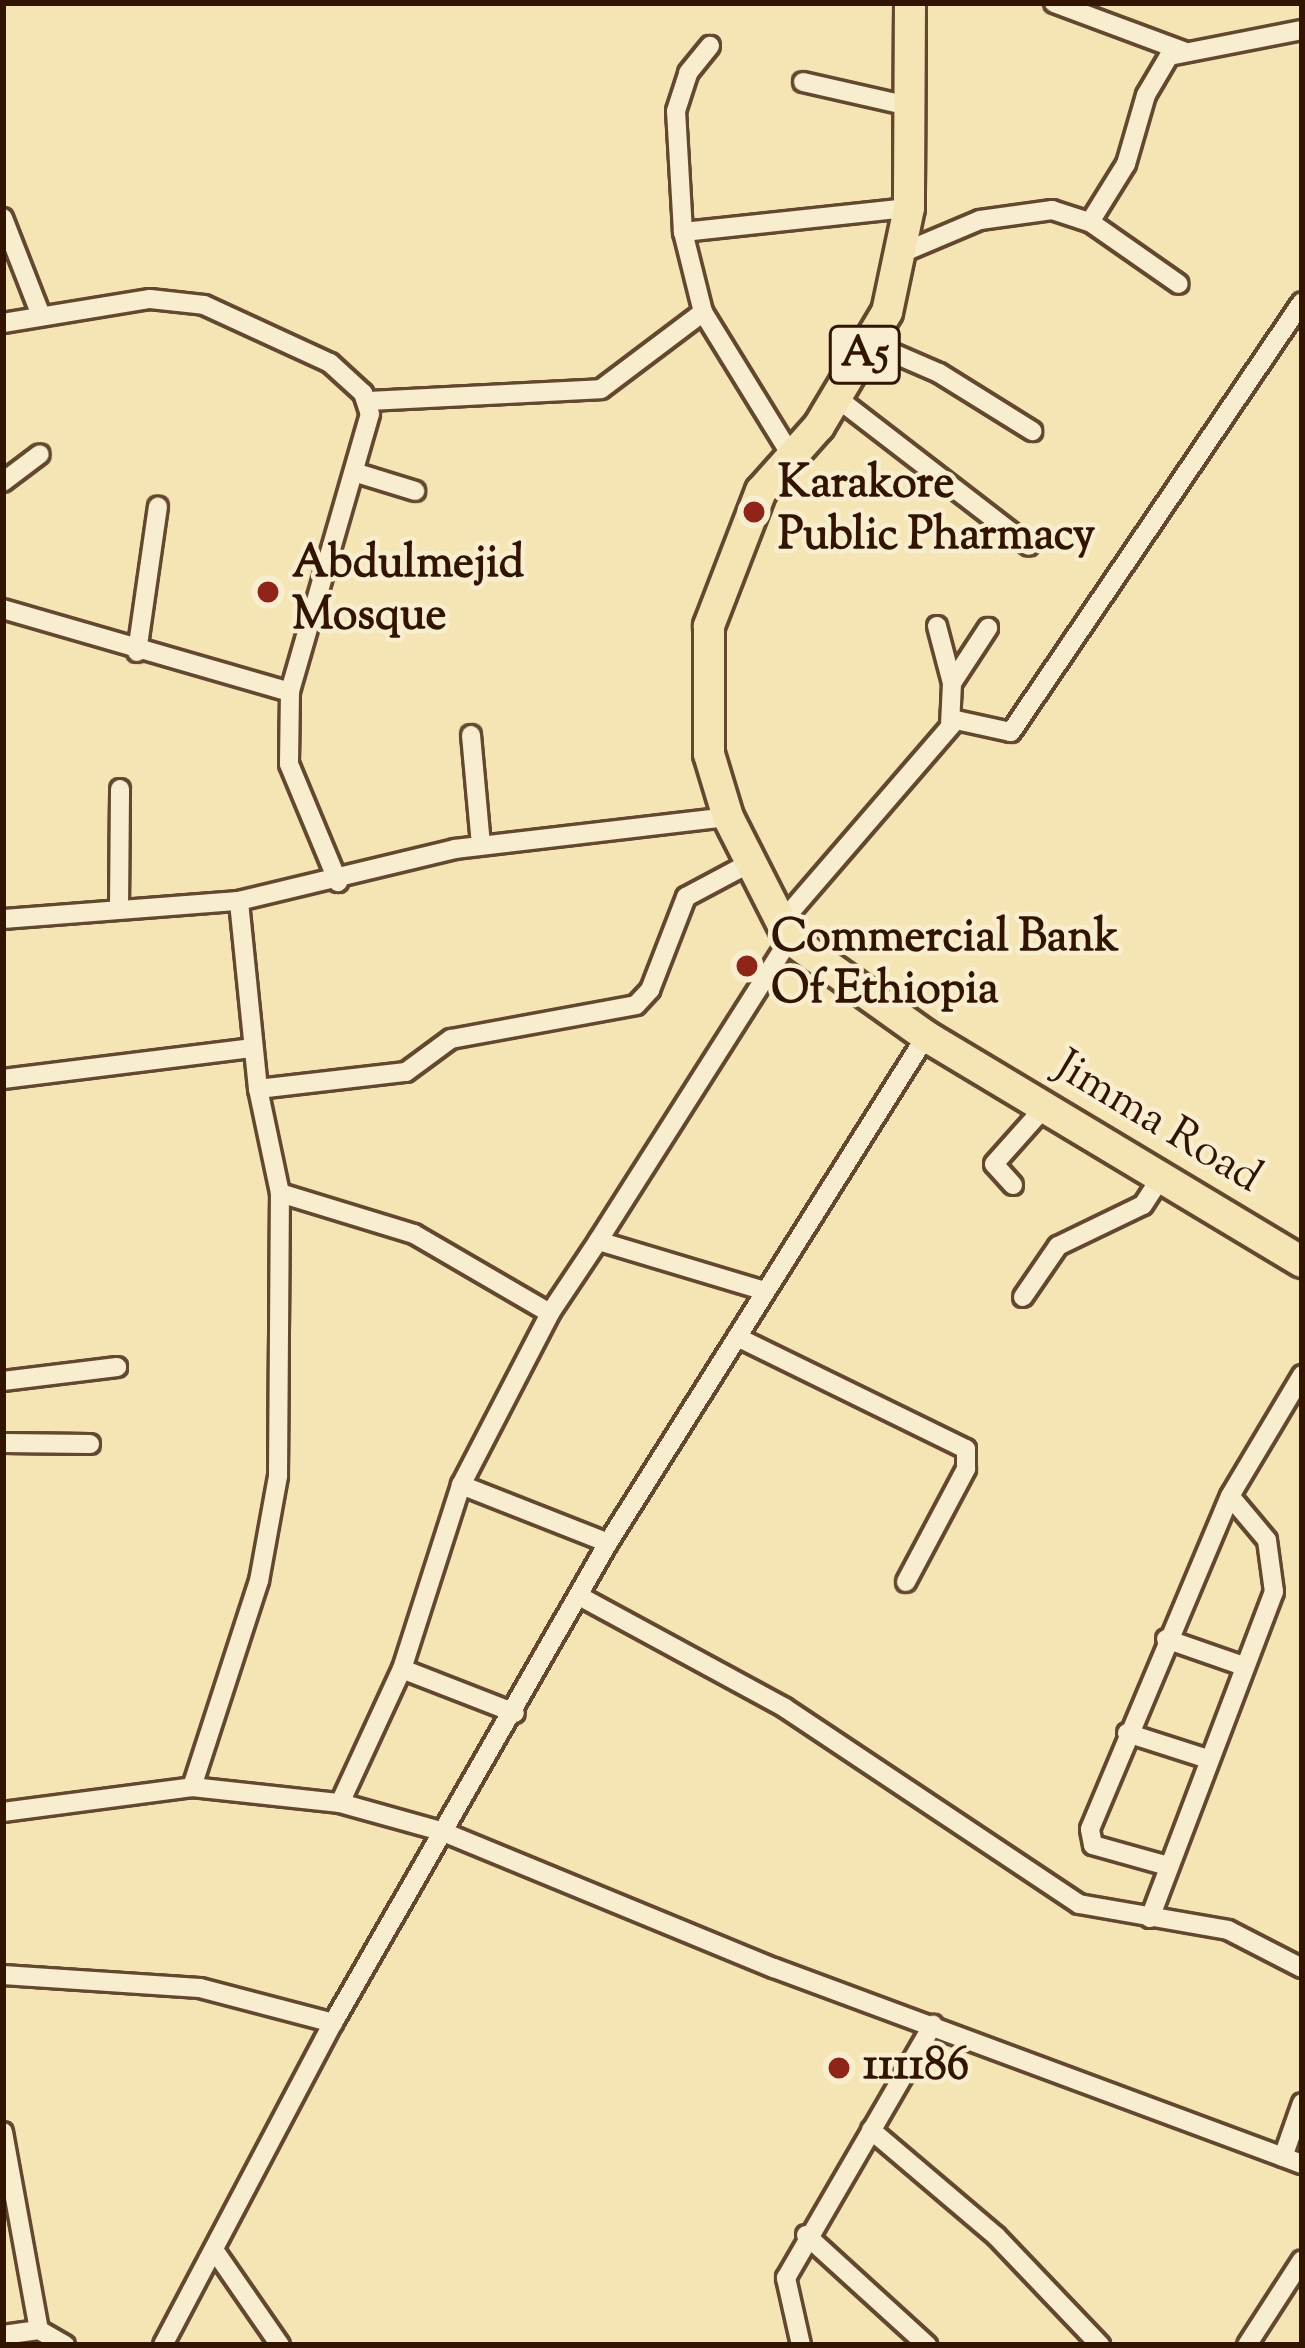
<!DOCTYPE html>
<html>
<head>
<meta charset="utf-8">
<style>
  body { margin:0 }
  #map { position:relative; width:1305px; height:2348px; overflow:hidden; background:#f5e5b5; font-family:"Sorts Mill Goudy",serif }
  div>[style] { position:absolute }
  .roads { filter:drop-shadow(3px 0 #63482f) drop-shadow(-3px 0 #63482f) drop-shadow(0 3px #63482f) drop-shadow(0 -3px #63482f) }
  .minor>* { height:18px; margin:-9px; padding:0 9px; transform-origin:9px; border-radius:9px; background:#f8eecf }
  .trunk>* { height:30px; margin:-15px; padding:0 15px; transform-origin:15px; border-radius:15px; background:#f5e5b5 }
  .dots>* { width:33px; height:33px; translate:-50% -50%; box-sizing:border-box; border:6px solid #f8eecf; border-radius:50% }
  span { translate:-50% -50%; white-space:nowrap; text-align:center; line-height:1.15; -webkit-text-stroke:9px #f8eecf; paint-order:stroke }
  .shield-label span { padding:3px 9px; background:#f8eecf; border:3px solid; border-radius:9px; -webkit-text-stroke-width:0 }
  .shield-label { font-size:42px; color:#321402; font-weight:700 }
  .poi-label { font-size:45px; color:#321402; font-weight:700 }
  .left { translate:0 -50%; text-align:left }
  .street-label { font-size:45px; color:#321402 }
  .frame { position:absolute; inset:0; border:6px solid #321402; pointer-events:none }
</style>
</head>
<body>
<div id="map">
  <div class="roads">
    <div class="minor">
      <i style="left:1054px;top:3px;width:138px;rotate:20.4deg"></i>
      <i style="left:803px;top:82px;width:104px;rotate:12.8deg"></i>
      <i style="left:3px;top:218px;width:102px;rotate:68.7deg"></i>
      <i style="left:1090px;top:222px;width:68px;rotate:-58.2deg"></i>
      <i style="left:1126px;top:164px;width:72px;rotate:-73.8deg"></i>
      <i style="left:1146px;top:95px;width:45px;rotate:-59.5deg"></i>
      <i style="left:1169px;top:56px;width:136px;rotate:-11.1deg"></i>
      <i style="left:683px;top:232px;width:121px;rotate:-93.3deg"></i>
      <i style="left:676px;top:111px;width:40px;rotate:-72deg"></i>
      <i style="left:688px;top:73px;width:35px;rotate:-51deg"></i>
      <i style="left:897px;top:255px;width:90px;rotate:-22.9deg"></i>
      <i style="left:980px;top:220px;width:73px;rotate:-7.9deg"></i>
      <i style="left:1052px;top:210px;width:40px;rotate:18deg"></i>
      <i style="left:1090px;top:222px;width:108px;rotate:34.9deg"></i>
      <i style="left:3px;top:323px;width:149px;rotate:-9.3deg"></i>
      <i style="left:150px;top:299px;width:54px;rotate:6.3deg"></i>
      <i style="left:204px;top:305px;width:139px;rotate:24.7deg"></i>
      <i style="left:330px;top:363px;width:45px;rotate:42.3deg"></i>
      <i style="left:363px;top:393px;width:22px;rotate:72deg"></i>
      <i style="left:370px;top:414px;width:289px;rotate:106.1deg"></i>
      <i style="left:290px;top:692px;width:299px;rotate:-163.9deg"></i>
      <i style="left:872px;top:344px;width:73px;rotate:23.4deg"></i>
      <i style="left:939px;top:373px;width:110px;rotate:31.9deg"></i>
      <i style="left:837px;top:398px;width:242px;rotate:37.6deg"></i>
      <i style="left:368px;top:401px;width:233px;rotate:-2.9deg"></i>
      <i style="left:601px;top:389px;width:128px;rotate:-37deg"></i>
      <i style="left:791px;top:455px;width:168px;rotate:-121.6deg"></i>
      <i style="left:703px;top:312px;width:82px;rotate:-104deg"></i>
      <i style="left:683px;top:232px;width:227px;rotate:-6.1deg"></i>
      <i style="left:357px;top:473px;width:61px;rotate:17.2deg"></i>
      <i style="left:3px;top:482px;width:46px;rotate:-37.1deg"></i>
      <i style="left:937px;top:626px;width:59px;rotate:75.3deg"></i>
      <i style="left:952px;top:683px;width:43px;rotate:92.7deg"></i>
      <i style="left:137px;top:652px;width:147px;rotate:-81.8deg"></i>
      <i style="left:952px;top:683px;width:66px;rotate:-56.8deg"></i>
      <i style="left:290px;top:692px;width:72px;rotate:90.8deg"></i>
      <i style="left:289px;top:764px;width:128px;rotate:67.4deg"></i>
      <i style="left:471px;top:735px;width:110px;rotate:84.8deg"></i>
      <i style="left:119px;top:908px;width:119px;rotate:-89.5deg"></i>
      <i style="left:3px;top:919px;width:237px;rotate:-4.4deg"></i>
      <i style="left:239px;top:901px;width:222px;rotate:-13.5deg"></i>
      <i style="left:455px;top:849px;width:275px;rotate:-6.7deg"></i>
      <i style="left:779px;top:925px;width:271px;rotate:-49.2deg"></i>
      <i style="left:956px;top:720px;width:56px;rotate:12.3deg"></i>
      <i style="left:1011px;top:732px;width:519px;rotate:-55.91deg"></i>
      <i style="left:3px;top:1079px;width:252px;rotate:-7.1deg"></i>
      <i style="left:258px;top:1089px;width:149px;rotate:-6.6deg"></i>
      <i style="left:406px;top:1072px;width:56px;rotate:-36.3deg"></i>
      <i style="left:451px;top:1039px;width:188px;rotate:-10.4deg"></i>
      <i style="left:636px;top:1005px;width:21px;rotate:-47deg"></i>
      <i style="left:650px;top:990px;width:100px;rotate:-68.8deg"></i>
      <i style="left:686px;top:897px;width:68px;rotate:-28.1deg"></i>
      <i style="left:1013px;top:1185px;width:28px;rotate:-132deg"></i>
      <i style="left:994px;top:1164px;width:74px;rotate:-48.3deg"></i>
      <i style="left:280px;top:1193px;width:140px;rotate:17deg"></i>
      <i style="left:414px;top:1234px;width:157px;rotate:30.2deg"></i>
      <i style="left:765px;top:1291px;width:174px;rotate:-163.3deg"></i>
      <i style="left:598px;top:1241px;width:358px;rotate:-57.6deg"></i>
      <i style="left:1023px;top:1297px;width:62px;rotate:-55.5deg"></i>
      <i style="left:1058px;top:1246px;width:94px;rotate:-25.8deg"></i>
      <i style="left:1143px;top:1205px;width:30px;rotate:-57deg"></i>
      <i style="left:737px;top:1337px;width:255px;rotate:26.1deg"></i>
      <i style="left:966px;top:1449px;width:20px;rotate:90deg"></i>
      <i style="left:966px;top:1469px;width:128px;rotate:118deg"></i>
      <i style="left:3px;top:1381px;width:115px;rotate:-7deg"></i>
      <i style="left:3px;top:1443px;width:87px;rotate:0.7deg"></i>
      <i style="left:461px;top:1485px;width:158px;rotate:21.5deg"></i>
      <i style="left:579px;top:1596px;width:234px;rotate:28.5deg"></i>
      <i style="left:785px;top:1708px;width:353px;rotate:33.7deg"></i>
      <i style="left:1079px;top:1904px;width:151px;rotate:9.9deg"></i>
      <i style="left:1228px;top:1930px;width:83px;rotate:27.2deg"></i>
      <i style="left:1166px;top:1639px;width:82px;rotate:19.3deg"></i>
      <i style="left:402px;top:1669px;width:121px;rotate:21.3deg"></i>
      <i style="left:1127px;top:1733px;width:85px;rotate:17.8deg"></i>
      <i style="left:192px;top:1787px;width:217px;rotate:-72deg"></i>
      <i style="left:259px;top:1581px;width:107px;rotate:-79.7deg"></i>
      <i style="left:278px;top:1476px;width:283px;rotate:-89.6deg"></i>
      <i style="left:280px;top:1193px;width:106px;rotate:-101.9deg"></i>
      <i style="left:258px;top:1089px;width:189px;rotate:-95.8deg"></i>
      <i style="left:340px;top:1803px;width:148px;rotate:-65.2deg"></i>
      <i style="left:402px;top:1669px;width:193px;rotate:-72.2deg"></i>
      <i style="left:461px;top:1485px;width:194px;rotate:-62.6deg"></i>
      <i style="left:550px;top:1313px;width:87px;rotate:-56.3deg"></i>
      <i style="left:3px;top:1812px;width:191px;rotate:-7.5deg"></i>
      <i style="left:192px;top:1787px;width:149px;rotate:6.2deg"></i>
      <i style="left:340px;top:1803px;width:105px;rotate:15.5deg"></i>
      <i style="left:441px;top:1831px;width:360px;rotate:22.4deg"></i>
      <i style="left:774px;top:1968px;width:563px;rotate:20.37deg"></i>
      <i style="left:1168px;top:1866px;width:78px;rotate:-164.4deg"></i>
      <i style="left:1093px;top:1845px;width:16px;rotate:-101deg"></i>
      <i style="left:1090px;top:1829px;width:361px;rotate:-67.2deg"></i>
      <i style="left:1230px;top:1496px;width:141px;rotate:-59.2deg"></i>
      <i style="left:1150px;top:1918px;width:349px;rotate:-69.2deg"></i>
      <i style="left:1274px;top:1592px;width:52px;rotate:-97.7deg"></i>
      <i style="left:1267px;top:1540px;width:57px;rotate:-130.1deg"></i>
      <i style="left:3px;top:1975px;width:197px;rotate:3.8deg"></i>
      <i style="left:200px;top:1988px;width:138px;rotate:14.7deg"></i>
      <i style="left:871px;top:2130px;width:164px;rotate:40.3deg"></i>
      <i style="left:996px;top:2236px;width:151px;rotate:46.3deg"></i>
      <i style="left:3px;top:2132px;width:201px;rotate:79.7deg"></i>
      <i style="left:1283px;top:2157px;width:57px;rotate:-70.6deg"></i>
      <i style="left:806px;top:2235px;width:164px;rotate:42.3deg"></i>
      <i style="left:217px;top:2254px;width:111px;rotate:55.3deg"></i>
      <i style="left:3px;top:2335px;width:36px;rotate:-8deg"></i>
      <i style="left:39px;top:2330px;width:30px;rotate:30deg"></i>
      <i style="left:163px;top:2345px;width:364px;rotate:-62.2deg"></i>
      <i style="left:333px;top:2023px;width:553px;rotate:-60.19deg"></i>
      <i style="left:608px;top:1543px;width:598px;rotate:-57.9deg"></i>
      <i style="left:801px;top:2345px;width:69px;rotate:-102.6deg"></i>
      <i style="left:786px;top:2278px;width:293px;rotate:-59.9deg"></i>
      <i style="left:1247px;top:2345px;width:101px;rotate:-57.1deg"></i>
    </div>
    <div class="trunk">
      <i style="left:910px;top:3px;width:205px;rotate:90.3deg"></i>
      <i style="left:909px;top:208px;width:106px;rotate:101.9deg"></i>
      <i style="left:887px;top:312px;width:133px;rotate:120.8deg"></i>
      <i style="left:819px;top:426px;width:87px;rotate:131.7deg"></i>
      <i style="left:761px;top:491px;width:145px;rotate:111.1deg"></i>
      <i style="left:709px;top:626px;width:128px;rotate:90deg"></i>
      <i style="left:709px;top:754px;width:66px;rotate:73.2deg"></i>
      <i style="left:728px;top:817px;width:137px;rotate:63.1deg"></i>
      <i style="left:790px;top:939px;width:167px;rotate:35.5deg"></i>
      <i style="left:926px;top:1036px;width:439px;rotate:31deg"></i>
    </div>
  </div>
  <div class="dots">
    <i style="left:754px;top:512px;background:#8f2418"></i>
    <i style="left:268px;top:592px;background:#8f2418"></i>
    <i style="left:747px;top:966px;background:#8f2418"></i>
    <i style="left:839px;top:2068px;background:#8f2418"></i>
  </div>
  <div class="shield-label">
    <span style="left:865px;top:355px">A5</span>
  </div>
  <div class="poi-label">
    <span class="left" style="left:778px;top:512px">Karakore<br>Public Pharmacy</span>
    <span class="left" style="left:292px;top:592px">Abdulmejid<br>Mosque</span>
    <span class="left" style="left:771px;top:966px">Commercial Bank<br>Of Ethiopia</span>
    <span class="left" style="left:863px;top:2068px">111186</span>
  </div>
  <div class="street-label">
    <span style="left:1157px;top:1124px;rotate:31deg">Jimma Road</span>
  </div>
  <div class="frame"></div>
</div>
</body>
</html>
